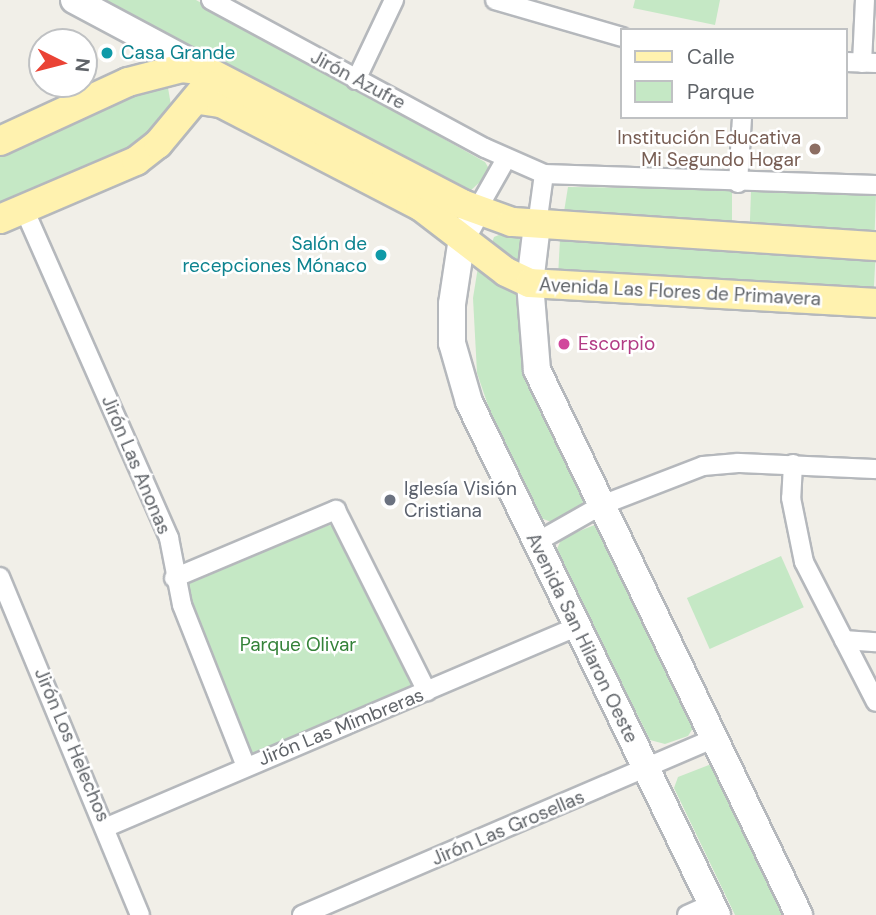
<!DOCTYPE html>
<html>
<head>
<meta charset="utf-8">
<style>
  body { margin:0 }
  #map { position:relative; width:876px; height:915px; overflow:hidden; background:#f1efe8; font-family:"DM Sans",sans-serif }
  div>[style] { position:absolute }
  .green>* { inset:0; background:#c5e8c5; transform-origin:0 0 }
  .roads { filter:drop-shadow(2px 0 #b5b8bc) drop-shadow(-2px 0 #b5b8bc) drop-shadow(0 2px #b5b8bc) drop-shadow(0 -2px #b5b8bc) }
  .street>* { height:18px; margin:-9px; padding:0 9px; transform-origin:9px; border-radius:9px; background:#fff }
  .secondary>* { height:26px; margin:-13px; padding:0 13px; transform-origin:13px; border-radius:13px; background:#fff }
  .primary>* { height:28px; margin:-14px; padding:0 14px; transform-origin:14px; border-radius:14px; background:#fff2af }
  .dots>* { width:19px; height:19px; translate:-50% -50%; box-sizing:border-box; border:4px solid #fff; border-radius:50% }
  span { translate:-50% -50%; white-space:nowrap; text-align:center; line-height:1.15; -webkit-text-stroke:5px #fff; paint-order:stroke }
  .culture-label { font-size:19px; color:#0d838f }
  .left { translate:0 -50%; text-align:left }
  .right { translate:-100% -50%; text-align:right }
  .street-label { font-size:19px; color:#5f6368 }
  .education-label { font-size:19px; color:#785e54 }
  .hotel-label { font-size:19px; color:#b23c85 }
  .worship-label { font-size:19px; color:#5b616d }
  .park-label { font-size:19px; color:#348238 }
  .legend { position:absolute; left:620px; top:28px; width:228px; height:91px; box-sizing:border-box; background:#fff; border:2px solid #bfc1c3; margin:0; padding:9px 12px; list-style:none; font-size:21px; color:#5f6368 }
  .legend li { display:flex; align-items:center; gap:14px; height:35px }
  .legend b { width:35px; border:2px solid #bfc1c3 }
  .north { position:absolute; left:28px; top:28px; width:70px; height:70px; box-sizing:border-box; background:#fff; border:2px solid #bfc1c3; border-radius:50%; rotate:96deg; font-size:19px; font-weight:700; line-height:28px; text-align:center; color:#5f6368 }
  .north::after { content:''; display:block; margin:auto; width:24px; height:32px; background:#ea4335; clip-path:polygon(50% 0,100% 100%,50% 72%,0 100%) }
</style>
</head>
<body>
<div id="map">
  <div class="green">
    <i style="clip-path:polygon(97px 0,196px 0,485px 162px,491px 172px,470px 191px,311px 118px)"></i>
    <i style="clip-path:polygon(635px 0,720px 0,715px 25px,633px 8px)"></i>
    <i style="clip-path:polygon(167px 82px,172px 111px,159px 129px,131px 150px,0 206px,0 153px)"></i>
    <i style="clip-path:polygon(568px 187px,732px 189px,732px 228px,563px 218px)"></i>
    <i style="left:751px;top:191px;width:125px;height:38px;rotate:2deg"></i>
    <i style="clip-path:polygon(506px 232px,525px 242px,522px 269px,491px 246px,494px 237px)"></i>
    <i style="left:560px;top:239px;width:316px;height:42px;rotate:3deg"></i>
    <i style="clip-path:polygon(478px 267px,525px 296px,587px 494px,577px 513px,554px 523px,538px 517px,493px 420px,477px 373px,473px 298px)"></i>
    <i style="clip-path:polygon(597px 524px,698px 720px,688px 736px,665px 744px,650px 740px,556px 551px,562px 538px)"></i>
    <i style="clip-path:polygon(329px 525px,338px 527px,418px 692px,253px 758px,180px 586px)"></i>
    <i style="left:781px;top:556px;width:56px;height:103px;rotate:66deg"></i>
    <i style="clip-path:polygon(714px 763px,792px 915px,735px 915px,674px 788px,678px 777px)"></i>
  </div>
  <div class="roads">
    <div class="street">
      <i style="left:211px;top:0;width:311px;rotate:28.4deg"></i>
      <i style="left:485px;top:148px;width:64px;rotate:23.8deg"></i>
      <i style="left:544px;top:174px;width:332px;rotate:1.9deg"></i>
      <i style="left:495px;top:0;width:132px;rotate:16.2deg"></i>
      <i style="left:846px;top:62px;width:30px;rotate:2deg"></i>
      <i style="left:862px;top:63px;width:63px;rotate:-87.3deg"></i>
      <i style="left:356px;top:80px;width:89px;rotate:-64.6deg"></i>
      <i style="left:738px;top:183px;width:66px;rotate:-86.5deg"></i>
      <i style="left:24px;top:209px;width:360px;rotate:66.2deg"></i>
      <i style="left:169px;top:538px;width:68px;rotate:79deg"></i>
      <i style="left:182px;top:605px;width:174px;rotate:68.4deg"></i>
      <i style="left:477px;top:210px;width:59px;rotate:-60.4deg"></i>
      <i style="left:537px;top:225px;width:51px;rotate:-82.2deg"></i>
      <i style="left:793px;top:464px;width:34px;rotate:93deg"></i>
      <i style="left:791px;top:498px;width:65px;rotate:78.5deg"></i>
      <i style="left:804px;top:562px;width:157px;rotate:62.8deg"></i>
      <i style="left:535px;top:543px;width:77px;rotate:-29.6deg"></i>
      <i style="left:602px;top:505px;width:108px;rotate:-21.1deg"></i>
      <i style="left:703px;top:466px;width:35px;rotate:-5deg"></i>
      <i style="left:738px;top:463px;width:138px;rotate:2.5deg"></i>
      <i style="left:0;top:577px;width:366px;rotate:67.5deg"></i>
      <i style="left:174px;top:578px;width:176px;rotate:-22.8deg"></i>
      <i style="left:336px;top:510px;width:203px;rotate:63.4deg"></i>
      <i style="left:844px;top:640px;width:32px;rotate:4deg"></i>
      <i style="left:107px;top:827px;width:510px;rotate:-23.1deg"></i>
      <i style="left:302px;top:915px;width:448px;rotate:-23.2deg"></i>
      <i style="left:687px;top:915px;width:27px;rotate:-24deg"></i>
    </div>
    <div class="secondary">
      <i style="left:74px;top:0;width:151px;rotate:28.1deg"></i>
      <i style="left:477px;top:210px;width:32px;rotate:118deg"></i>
      <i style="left:462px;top:238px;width:67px;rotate:98.6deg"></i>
      <i style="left:452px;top:304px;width:39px;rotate:90deg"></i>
      <i style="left:452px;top:343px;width:61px;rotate:73.9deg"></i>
      <i style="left:469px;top:402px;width:570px;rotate:64.2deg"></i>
      <i style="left:537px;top:225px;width:58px;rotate:96.9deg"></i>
      <i style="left:530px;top:283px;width:87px;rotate:85.4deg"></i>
      <i style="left:537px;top:370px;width:605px;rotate:64.32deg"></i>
    </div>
    <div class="primary">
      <i style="left:199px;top:100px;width:22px;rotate:8deg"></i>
      <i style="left:221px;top:103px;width:224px;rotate:27.4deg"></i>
      <i style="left:420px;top:206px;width:108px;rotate:37.5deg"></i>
      <i style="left:506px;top:272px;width:26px;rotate:25deg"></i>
      <i style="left:530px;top:283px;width:347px;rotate:3.3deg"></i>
      <i style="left:0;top:141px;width:141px;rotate:-24.7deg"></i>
      <i style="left:128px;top:82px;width:56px;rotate:-14.5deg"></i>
      <i style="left:182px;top:68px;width:25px;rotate:7deg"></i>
      <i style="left:207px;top:71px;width:288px;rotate:27.5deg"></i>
      <i style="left:462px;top:204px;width:53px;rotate:19.8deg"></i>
      <i style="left:512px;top:222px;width:365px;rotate:3.8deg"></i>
      <i style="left:0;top:219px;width:148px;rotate:-23.1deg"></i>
      <i style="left:136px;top:161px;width:28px;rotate:-38deg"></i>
      <i style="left:158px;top:144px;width:77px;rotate:-50.3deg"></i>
    </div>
  </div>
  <div class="dots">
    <i style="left:107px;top:53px;background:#0f9aa8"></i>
    <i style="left:815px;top:149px;background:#8d6e63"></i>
    <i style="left:381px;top:255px;background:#0f9aa8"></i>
    <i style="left:564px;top:344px;background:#d1479c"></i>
    <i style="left:390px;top:500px;background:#6b7280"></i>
  </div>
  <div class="culture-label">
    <span class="left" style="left:121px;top:53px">Casa Grande</span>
    <span class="right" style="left:367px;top:255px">Salón de<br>recepciones Mónaco</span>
  </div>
  <div class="street-label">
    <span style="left:358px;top:80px;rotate:28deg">Jirón Azufre</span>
    <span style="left:680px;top:292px;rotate:3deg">Avenida Las Flores de Primavera</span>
    <span style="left:136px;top:465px;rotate:67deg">Jirón Las Anonas</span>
    <span style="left:582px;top:638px;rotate:64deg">Avenida San Hilaron Oeste</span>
    <span style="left:341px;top:727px;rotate:-22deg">Jirón Las Mimbreras</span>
    <span style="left:72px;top:745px;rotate:67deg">Jirón Los Helechos</span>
    <span style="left:508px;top:828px;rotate:-23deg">Jirón Las Grosellas</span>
  </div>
  <div class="education-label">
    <span class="right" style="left:801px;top:149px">Institución Educativa<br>Mi Segundo Hogar</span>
  </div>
  <div class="hotel-label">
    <span class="left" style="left:578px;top:344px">Escorpio</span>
  </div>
  <div class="worship-label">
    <span class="left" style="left:404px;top:500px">Iglesía Visión<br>Cristiana</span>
  </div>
  <div class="park-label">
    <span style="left:298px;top:645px">Parque Olivar</span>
  </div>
  <ul class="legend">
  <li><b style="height:9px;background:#fff2af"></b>Calle</li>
  <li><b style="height:19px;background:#c5e8c5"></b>Parque</li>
  </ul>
  <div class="north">N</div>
</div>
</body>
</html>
